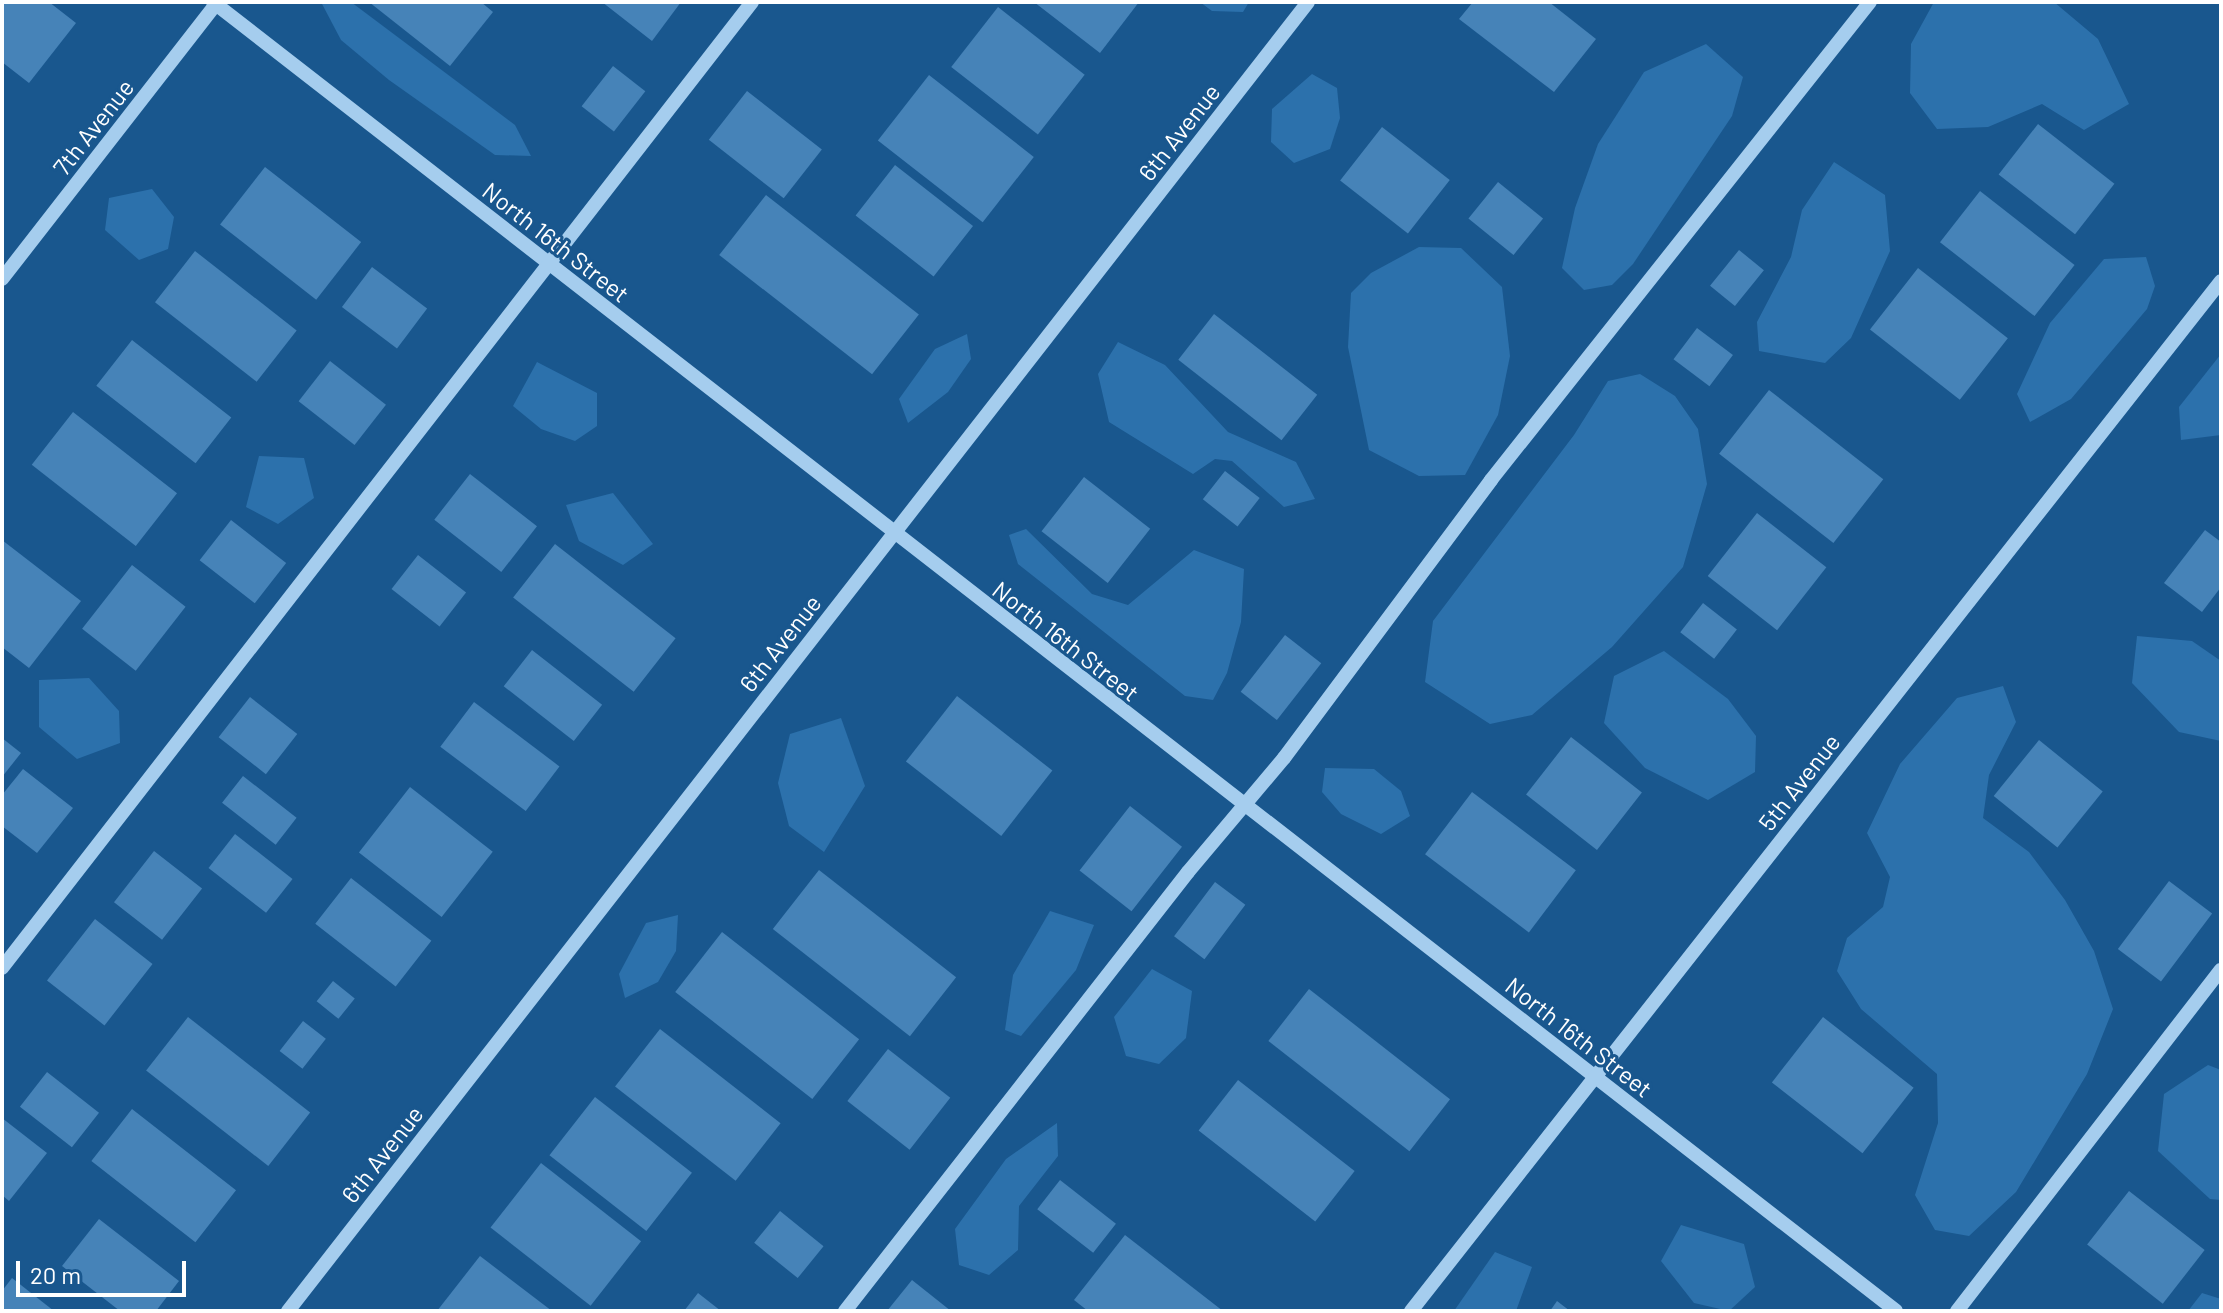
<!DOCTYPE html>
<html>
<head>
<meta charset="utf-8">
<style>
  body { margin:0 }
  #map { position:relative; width:2223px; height:1313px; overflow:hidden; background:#19578e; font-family:Barlow,sans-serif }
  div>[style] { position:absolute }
  .green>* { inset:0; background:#2c71ac }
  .building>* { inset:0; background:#4683b8; transform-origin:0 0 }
  .minor>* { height:14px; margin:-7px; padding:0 7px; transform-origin:7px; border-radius:7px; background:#a5cdee }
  span { translate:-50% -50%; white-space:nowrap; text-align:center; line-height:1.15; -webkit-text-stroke:6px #19578e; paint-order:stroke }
  .street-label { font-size:24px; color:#fff }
  .frame { position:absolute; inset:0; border:4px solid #fff; pointer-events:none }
  .scale { position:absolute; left:16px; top:1261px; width:170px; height:36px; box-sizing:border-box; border:4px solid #fff; border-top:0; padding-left:10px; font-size:24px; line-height:28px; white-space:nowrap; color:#fff; -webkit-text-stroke:6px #19578e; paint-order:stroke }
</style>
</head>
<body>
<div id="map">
  <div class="green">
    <i style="clip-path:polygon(321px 2px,351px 2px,515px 125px,531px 156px,495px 155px,389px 80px,341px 40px)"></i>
    <i style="clip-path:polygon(1200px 2px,1249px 2px,1243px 12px,1212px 11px)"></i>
    <i style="clip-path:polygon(1934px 2px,2054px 2px,2098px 39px,2129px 104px,2084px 130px,2042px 104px,1988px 127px,1937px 129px,1910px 93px,1911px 44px)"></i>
    <i style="clip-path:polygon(1706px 44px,1743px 77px,1732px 116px,1633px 264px,1612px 285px,1584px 290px,1562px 268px,1575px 208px,1598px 144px,1644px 72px)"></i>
    <i style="clip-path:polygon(1312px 74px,1337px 88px,1340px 118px,1330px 149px,1294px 163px,1271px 142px,1272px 109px)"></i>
    <i style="clip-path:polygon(1834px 162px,1885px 195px,1890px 251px,1851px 338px,1825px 363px,1759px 351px,1757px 322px,1791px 257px,1802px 210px)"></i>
    <i style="clip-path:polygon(152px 189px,174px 217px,168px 249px,139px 260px,105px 230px,109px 198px)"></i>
    <i style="clip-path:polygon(1419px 247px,1461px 248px,1502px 287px,1510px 356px,1498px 415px,1465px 475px,1419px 476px,1369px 450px,1348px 347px,1351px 293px,1371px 273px)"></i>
    <i style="clip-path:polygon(2146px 257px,2155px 286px,2147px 309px,2071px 399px,2030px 422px,2017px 394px,2050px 323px,2104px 259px)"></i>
    <i style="clip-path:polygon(967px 334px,971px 359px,948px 392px,908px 423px,899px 399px,935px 349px)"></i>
    <i style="clip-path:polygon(1118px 342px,1165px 365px,1228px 432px,1296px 462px,1315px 499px,1284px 507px,1232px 461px,1215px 459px,1193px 474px,1109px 422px,1098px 374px)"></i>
    <i style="clip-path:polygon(2221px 354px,2221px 435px,2181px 440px,2179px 407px)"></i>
    <i style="clip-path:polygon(537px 362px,597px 393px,597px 426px,575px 441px,541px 429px,513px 406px)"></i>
    <i style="clip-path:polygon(1640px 374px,1675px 396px,1698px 429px,1707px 484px,1683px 567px,1612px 647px,1532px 715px,1490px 724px,1425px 682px,1433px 621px,1574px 435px,1608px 381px)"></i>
    <i style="clip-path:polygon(259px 456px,304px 458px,314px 498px,278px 524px,246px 507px)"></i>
    <i style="clip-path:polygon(613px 493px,653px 544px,623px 565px,579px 541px,566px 505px)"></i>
    <i style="clip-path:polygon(1026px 529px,1092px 594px,1128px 605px,1194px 550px,1244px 569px,1241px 622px,1227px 673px,1213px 700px,1185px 696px,1018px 564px,1009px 535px)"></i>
    <i style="clip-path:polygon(2137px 636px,2192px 641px,2221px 661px,2221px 741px,2179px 732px,2132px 683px)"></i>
    <i style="clip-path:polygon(1664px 651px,1728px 699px,1756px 736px,1755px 772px,1708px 800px,1645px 768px,1604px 723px,1614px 676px)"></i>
    <i style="clip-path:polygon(89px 678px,119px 711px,120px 743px,77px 759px,39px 727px,39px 680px)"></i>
    <i style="clip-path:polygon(2003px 686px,2016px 722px,1989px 775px,1983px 818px,2029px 852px,2065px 900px,2094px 951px,2113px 1009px,2087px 1074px,2016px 1192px,1969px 1236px,1935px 1230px,1915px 1195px,1938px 1123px,1937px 1074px,1861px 1009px,1837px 971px,1847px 938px,1883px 907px,1890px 877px,1867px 833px,1900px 764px,1957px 698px)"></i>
    <i style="clip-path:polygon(841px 718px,865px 786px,824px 852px,789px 826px,778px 783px,790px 734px)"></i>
    <i style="clip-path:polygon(1325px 768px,1374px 769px,1401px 791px,1410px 816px,1381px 834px,1341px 814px,1322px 792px)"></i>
    <i style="clip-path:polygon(1050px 911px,1094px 925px,1076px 970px,1021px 1036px,1005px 1030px,1013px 975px)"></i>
    <i style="clip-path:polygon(678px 915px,676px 951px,658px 982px,625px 998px,619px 974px,646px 923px)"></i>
    <i style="clip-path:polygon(1152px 969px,1192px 991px,1186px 1038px,1159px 1064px,1126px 1056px,1114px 1017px)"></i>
    <i style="clip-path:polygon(2208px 1065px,2221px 1070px,2221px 1200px,2210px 1199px,2158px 1151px,2164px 1094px)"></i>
    <i style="clip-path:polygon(1057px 1123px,1058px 1156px,1019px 1206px,1018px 1250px,989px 1275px,959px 1265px,955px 1229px,1006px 1159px)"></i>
    <i style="clip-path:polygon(1681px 1225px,1744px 1244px,1755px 1287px,1729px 1311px,1694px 1303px,1661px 1261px)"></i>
    <i style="clip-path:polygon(1495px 1252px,1532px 1267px,1516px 1311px,1454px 1311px)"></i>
    <i style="clip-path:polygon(2202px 1293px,2221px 1299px,2221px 1311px,2188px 1311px)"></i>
  </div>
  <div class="building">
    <i style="clip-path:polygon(2px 2px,49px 2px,76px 23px,29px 83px,2px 62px)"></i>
    <i style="clip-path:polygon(369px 2px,481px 2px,493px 12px,450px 66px)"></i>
    <i style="clip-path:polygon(602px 2px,681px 2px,652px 41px)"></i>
    <i style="clip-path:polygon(1034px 2px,1139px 2px,1100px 53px)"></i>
    <i style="clip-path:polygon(1473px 2px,1549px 2px,1596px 39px,1554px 92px,1459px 19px)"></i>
    <i style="left:998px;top:7px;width:110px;height:76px;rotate:38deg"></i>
    <i style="left:613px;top:66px;width:41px;height:51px;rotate:38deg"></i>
    <i style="left:929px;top:75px;width:133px;height:83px;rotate:38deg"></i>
    <i style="left:747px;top:91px;width:95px;height:62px;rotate:38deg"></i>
    <i style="left:2038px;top:124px;width:97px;height:64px;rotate:38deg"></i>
    <i style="left:1382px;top:127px;width:86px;height:68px;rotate:38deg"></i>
    <i style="left:895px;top:165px;width:99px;height:64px;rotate:38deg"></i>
    <i style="left:265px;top:167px;width:122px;height:73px;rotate:38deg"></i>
    <i style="left:1498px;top:182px;width:58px;height:47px;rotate:39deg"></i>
    <i style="left:1980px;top:191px;width:120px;height:65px;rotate:38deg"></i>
    <i style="left:766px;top:195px;width:194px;height:76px;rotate:38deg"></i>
    <i style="left:1739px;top:250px;width:32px;height:46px;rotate:39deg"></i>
    <i style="left:195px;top:251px;width:129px;height:65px;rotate:38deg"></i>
    <i style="left:372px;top:267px;width:69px;height:50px;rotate:37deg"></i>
    <i style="left:1918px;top:268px;width:114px;height:78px;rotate:38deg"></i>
    <i style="left:1214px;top:314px;width:131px;height:58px;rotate:38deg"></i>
    <i style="left:1697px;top:328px;width:45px;height:39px;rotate:37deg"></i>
    <i style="left:132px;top:340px;width:126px;height:58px;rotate:38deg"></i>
    <i style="left:330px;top:361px;width:71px;height:51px;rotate:38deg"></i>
    <i style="left:1769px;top:390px;width:145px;height:81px;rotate:38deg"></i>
    <i style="left:73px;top:412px;width:132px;height:67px;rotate:38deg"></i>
    <i style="left:1225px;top:471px;width:44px;height:36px;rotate:38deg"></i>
    <i style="left:470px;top:474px;width:85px;height:58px;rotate:38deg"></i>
    <i style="left:1084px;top:477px;width:84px;height:69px;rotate:38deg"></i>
    <i style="left:1757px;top:513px;width:88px;height:80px;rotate:38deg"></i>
    <i style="left:231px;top:520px;width:70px;height:51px;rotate:38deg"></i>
    <i style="clip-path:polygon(2205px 530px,2221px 542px,2221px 587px,2202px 612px,2164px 583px)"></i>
    <i style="clip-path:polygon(2px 540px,81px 601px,29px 668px,2px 647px)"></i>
    <i style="left:555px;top:544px;width:153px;height:68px;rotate:38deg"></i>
    <i style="left:418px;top:555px;width:61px;height:43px;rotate:38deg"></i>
    <i style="left:132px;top:565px;width:68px;height:81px;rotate:38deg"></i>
    <i style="left:1703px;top:603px;width:43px;height:37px;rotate:38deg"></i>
    <i style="left:1285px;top:635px;width:46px;height:72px;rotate:38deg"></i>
    <i style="left:532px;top:650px;width:89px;height:46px;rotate:38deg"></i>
    <i style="left:957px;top:696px;width:121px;height:83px;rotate:38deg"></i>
    <i style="left:250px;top:697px;width:60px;height:51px;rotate:38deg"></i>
    <i style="left:474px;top:702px;width:107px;height:56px;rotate:37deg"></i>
    <i style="left:1571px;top:737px;width:90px;height:73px;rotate:38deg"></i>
    <i style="clip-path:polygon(2px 738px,21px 753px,2px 777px)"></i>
    <i style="left:2039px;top:740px;width:82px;height:72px;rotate:39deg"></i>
    <i style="clip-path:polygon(23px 769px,73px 808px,37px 853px,2px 826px,2px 795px)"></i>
    <i style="left:243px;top:776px;width:68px;height:34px;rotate:38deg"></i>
    <i style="left:410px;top:787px;width:105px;height:83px;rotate:38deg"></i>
    <i style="left:1472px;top:792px;width:130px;height:78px;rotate:37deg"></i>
    <i style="left:1130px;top:806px;width:66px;height:82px;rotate:38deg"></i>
    <i style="left:235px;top:834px;width:73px;height:43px;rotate:38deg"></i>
    <i style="left:154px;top:851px;width:61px;height:65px;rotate:38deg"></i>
    <i style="left:819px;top:870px;width:174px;height:75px;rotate:38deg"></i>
    <i style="left:351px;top:878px;width:102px;height:58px;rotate:38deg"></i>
    <i style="left:2169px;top:881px;width:54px;height:85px;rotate:37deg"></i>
    <i style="left:1215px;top:882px;width:38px;height:68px;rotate:37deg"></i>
    <i style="left:95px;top:919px;width:73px;height:78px;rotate:38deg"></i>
    <i style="left:722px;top:932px;width:174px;height:76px;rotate:38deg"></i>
    <i style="left:333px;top:981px;width:28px;height:26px;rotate:39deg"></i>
    <i style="left:1309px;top:989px;width:179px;height:66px;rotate:38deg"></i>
    <i style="left:188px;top:1017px;width:155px;height:68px;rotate:38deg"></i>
    <i style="left:1823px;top:1017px;width:115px;height:83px;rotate:38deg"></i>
    <i style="left:303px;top:1021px;width:29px;height:38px;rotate:38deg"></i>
    <i style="left:660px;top:1029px;width:153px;height:73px;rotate:38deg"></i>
    <i style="left:888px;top:1049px;width:79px;height:66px;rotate:38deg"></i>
    <i style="left:47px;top:1072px;width:66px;height:44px;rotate:38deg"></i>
    <i style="left:1238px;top:1080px;width:148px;height:64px;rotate:38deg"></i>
    <i style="left:595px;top:1097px;width:123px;height:74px;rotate:38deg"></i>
    <i style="left:132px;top:1109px;width:132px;height:66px;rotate:38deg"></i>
    <i style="clip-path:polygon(2px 1118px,47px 1153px,9px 1201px,2px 1195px)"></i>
    <i style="left:541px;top:1163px;width:127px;height:82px;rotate:38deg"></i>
    <i style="left:1060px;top:1180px;width:71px;height:37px;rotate:38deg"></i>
    <i style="left:2129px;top:1191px;width:96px;height:68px;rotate:38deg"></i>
    <i style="left:780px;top:1211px;width:56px;height:41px;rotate:39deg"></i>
    <i style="clip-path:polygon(99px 1219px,179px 1281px,156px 1311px,120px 1311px,62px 1266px)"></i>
    <i style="clip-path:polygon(1125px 1235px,1223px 1311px,1088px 1311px,1074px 1300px)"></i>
    <i style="clip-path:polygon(480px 1256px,552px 1311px,437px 1311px)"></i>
    <i style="clip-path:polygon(12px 1278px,54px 1311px,2px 1311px,2px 1291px)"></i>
    <i style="clip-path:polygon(912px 1280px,951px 1311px,887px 1311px)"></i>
    <i style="clip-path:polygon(698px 1293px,721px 1311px,684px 1311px)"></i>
    <i style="clip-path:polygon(1557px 1301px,1570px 1311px,1550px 1311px)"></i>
  </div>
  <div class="minor">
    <i style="left:213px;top:2px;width:2132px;rotate:37.87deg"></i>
    <i style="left:2px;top:279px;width:351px;rotate:-52.1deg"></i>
    <i style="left:2px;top:968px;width:1223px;rotate:-52.17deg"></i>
    <i style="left:288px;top:1311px;width:1659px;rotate:-52.07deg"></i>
    <i style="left:845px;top:1311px;width:557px;rotate:-52deg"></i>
    <i style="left:1188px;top:872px;width:149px;rotate:-49.9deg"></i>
    <i style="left:1284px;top:758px;width:347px;rotate:-53.3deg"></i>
    <i style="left:1491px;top:480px;width:610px;rotate:-51.59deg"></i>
    <i style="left:1411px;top:1311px;width:1310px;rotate:-51.82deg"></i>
    <i style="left:1957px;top:1311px;width:431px;rotate:-52.3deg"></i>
  </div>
  <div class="street-label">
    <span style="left:93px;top:127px;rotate:-52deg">7th Avenue</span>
    <span style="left:1179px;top:132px;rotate:-52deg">6th Avenue</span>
    <span style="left:556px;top:242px;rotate:38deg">North 16th Street</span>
    <span style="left:1066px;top:641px;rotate:38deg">North 16th Street</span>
    <span style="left:780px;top:643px;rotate:-52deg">6th Avenue</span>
    <span style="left:1799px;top:782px;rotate:-52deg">5th Avenue</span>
    <span style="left:1579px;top:1037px;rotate:38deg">North 16th Street</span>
    <span style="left:382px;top:1154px;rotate:-52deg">6th Avenue</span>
  </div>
  <div class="frame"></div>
  <div class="scale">20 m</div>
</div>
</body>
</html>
